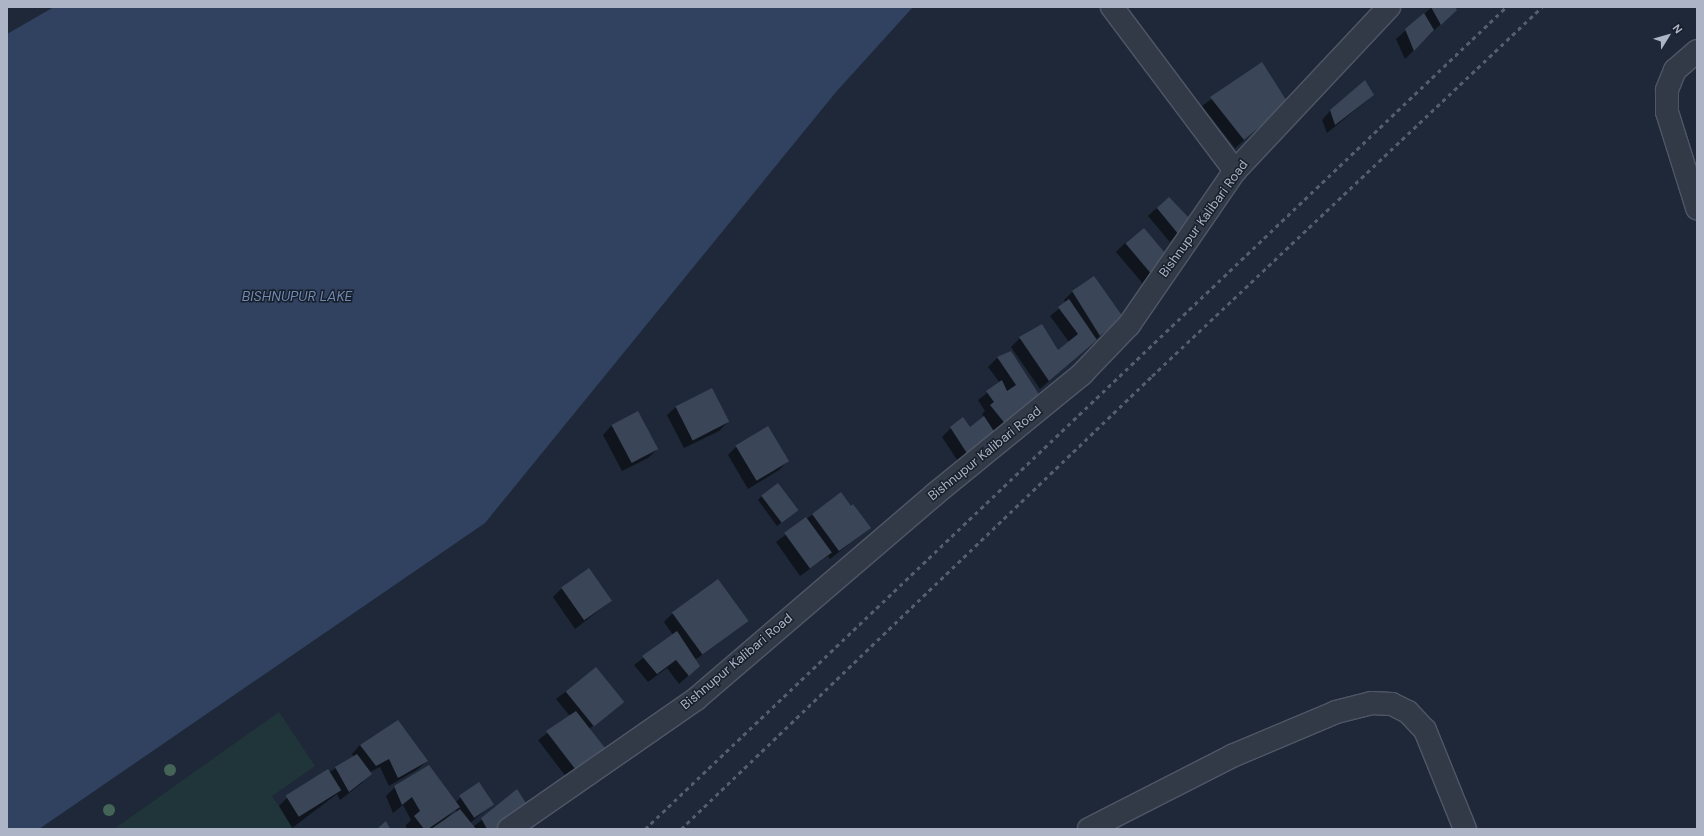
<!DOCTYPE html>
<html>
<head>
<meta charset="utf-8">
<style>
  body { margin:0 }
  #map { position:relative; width:1704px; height:836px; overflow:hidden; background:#1e2838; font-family:"DM Sans",sans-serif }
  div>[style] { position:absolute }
  .green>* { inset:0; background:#203539 }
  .water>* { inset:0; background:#304260 }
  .shadow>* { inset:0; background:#0007; transform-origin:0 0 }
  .building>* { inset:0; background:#3a4658; transform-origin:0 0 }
  .roads { filter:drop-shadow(1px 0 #4f5766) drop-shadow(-1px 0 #4f5766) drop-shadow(0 1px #4f5766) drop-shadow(0 -1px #4f5766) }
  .minor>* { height:22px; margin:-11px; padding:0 11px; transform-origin:11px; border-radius:11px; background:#323a48 }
  .rail>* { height:3px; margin-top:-1.5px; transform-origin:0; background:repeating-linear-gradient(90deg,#535e6f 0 4px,transparent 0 8px) }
  .trees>* { width:12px; height:12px; margin:-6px; border-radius:50%; background:#436457 }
  span { translate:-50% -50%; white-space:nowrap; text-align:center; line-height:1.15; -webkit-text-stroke:3px #181f2c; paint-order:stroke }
  .street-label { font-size:13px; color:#acb4c5 }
  .water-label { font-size:14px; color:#7289b0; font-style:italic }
  .frame { position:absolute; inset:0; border:8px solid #acb4c5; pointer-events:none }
  .north { position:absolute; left:1648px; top:16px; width:40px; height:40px; -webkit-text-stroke:3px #181f2c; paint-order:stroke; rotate:53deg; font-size:11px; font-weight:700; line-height:16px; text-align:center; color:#acb4c5 }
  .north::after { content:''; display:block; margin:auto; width:14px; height:18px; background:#acb4c5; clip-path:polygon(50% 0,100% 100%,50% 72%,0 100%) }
</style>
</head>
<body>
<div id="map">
  <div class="green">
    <i style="clip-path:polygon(279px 712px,315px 766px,272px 796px,294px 829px,114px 829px)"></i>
  </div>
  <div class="water">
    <i style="clip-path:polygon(54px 7px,913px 7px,836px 92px,485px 523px,39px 829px,7px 829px,7px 34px)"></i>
  </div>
  <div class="shadow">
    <i style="clip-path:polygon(1432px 7px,1453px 7px,1455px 10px,1405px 59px,1396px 39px)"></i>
    <i style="clip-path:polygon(1262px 63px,1278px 111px,1235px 148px,1202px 106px)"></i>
    <i style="clip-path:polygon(1373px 95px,1364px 103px,1327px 133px,1322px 120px,1330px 111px)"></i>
    <i style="left:1157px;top:208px;width:34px;height:12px;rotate:50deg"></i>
    <i style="clip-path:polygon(1125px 243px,1161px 268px,1143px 284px,1116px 252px)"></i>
    <i style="clip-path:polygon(1073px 291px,1122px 317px,1040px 389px,1011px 347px,1020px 338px,1041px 325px,1057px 352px,1069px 342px,1050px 316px,1066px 303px,1064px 300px)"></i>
    <i style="clip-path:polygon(1011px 352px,1038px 396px,963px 469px,942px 437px,951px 428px,969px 428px,984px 417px,982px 414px,985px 411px,978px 400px,1000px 383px,988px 367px,997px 358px)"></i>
    <i style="clip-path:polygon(676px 407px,728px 422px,719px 431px,684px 448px,667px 415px)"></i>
    <i style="clip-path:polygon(638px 412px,657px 449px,648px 458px,622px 471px,603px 435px,611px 426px)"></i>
    <i style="clip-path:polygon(767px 428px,788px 461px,779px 470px,748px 489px,728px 455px,736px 447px)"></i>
    <i style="clip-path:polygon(762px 496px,796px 510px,777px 526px,758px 500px)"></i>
    <i style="clip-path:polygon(813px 514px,870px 528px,830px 559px,828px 556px,800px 576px,776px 542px)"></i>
    <i style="clip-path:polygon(562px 588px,611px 601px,575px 629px,553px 597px)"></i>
    <i style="clip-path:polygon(672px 614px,747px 621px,695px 660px,699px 666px,679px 684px,667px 668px,648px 682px,634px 665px,673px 635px,664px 622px)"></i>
    <i style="clip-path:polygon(596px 668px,623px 702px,589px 729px,604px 748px,570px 782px,538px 740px,570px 716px,556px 699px)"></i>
    <i style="clip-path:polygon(397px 722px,427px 761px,418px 769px,389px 786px,380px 767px,370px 772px,362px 783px,340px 800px,337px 794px,292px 828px,279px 806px,287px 798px,354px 757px,352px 754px,360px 745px)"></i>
    <i style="clip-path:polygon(evenodd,395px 787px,455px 803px,461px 797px,493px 804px,470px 823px,473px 827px,517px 791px,502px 829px,433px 829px,434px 827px,430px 829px,406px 829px,406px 825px,411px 820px,403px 805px,393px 813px,386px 796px,395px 787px,455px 810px,457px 812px,448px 818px,447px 818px,455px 810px)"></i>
  </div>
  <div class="building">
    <i style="clip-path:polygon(1431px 7px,1455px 7px,1457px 10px,1441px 25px)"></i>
    <i style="clip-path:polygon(1424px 13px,1434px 30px,1414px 51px,1405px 29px)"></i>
    <i style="clip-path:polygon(1262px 62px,1288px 103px,1244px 140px,1210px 97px)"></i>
    <i style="clip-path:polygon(1365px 80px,1374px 95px,1335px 125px,1330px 110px)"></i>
    <i style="clip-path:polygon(1169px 197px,1191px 220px,1179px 235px,1157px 208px)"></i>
    <i style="left:1144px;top:228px;width:42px;height:24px;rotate:50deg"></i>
    <i style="clip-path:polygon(1094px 276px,1123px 317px,1100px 336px,1072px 291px)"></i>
    <i style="clip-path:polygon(1069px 299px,1097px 340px,1049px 381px,1019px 337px,1042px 324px,1058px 350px,1078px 334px,1058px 307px)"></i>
    <i style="clip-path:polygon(1011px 351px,1040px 396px,1007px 426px,990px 405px,994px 402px,986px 391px,1002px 380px,1007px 391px,1016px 385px,997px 357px)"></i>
    <i style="left:712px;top:388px;width:38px;height:41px;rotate:63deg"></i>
    <i style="left:638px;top:411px;width:43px;height:30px;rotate:62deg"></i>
    <i style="clip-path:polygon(984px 416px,997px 436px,972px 461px,950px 427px,963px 417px,970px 427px)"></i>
    <i style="left:768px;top:426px;width:41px;height:38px;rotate:59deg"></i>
    <i style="left:778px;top:483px;width:34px;height:21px;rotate:53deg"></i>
    <i style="clip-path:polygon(841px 492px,851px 506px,853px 504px,871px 528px,839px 551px,812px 514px)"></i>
    <i style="left:806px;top:517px;width:44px;height:27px;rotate:54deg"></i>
    <i style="left:589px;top:568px;width:40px;height:34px;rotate:55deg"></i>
    <i style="left:718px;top:579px;width:52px;height:57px;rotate:54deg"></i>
    <i style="clip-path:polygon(677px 631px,700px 666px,689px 676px,676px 660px,657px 674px,642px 656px)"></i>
    <i style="left:596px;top:667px;width:45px;height:39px;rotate:51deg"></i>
    <i style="clip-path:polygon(576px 711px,605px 748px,579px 774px,546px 731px)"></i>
    <i style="clip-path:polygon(398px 720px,428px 761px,398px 778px,389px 759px,376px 766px,360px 745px)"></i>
    <i style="clip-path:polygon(357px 754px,372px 774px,349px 792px,335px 767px)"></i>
    <i style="clip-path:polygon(429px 765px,460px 807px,428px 829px,424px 829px,414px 816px,420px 811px,412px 797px,402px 805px,394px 786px)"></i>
    <i style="left:328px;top:769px;width:25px;height:50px;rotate:58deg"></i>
    <i style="left:479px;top:782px;width:27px;height:24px;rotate:56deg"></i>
    <i style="clip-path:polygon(517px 789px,529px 808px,500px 829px,487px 829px,481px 818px)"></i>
    <i style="clip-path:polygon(460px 809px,476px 829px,431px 829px)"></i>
    <i style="clip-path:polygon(386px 821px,390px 829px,377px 829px)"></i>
  </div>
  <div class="roads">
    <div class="minor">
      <i style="left:1112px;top:7px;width:205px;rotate:53.1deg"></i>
      <i style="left:1697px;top:51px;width:29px;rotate:139deg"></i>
      <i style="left:1675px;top:70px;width:22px;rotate:112deg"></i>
      <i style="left:1667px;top:90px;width:22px;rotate:90deg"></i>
      <i style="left:1667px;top:112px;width:101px;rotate:72.6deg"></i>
      <i style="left:509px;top:829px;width:228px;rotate:-34.8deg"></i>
      <i style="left:696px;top:699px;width:315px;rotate:-40.6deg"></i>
      <i style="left:935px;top:494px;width:190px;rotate:-39.2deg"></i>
      <i style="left:1082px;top:374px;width:68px;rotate:-46.2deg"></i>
      <i style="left:1129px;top:325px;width:187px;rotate:-55.5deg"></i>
      <i style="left:1235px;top:171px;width:225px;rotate:-46.8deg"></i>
      <i style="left:1089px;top:829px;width:161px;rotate:-27deg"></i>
      <i style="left:1232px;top:756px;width:113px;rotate:-22.9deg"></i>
      <i style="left:1336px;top:712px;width:36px;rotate:-14deg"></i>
      <i style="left:1371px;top:703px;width:21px;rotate:3deg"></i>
      <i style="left:1392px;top:704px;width:18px;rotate:27deg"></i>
      <i style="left:1408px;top:712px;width:25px;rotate:47deg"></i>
      <i style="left:1425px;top:730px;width:107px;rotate:68deg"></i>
    </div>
  </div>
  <div class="rail">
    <i style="left:645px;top:829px;width:1190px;rotate:-43.67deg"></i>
    <i style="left:681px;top:829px;width:653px;rotate:-43.88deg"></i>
    <i style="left:1152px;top:376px;width:537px;rotate:-43.42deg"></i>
  </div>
  <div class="trees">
    <i style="left:170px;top:770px"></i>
    <i style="left:109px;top:810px"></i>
  </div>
  <div class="street-label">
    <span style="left:1204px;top:219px;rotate:-54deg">Bishnupur Kalibari Road</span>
    <span style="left:985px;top:454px;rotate:-39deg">Bishnupur Kalibari Road</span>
    <span style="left:737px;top:662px;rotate:-40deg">Bishnupur Kalibari Road</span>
  </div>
  <div class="water-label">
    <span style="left:297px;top:296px">BISHNUPUR LAKE</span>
  </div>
  <div class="frame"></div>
  <div class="north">N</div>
</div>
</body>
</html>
